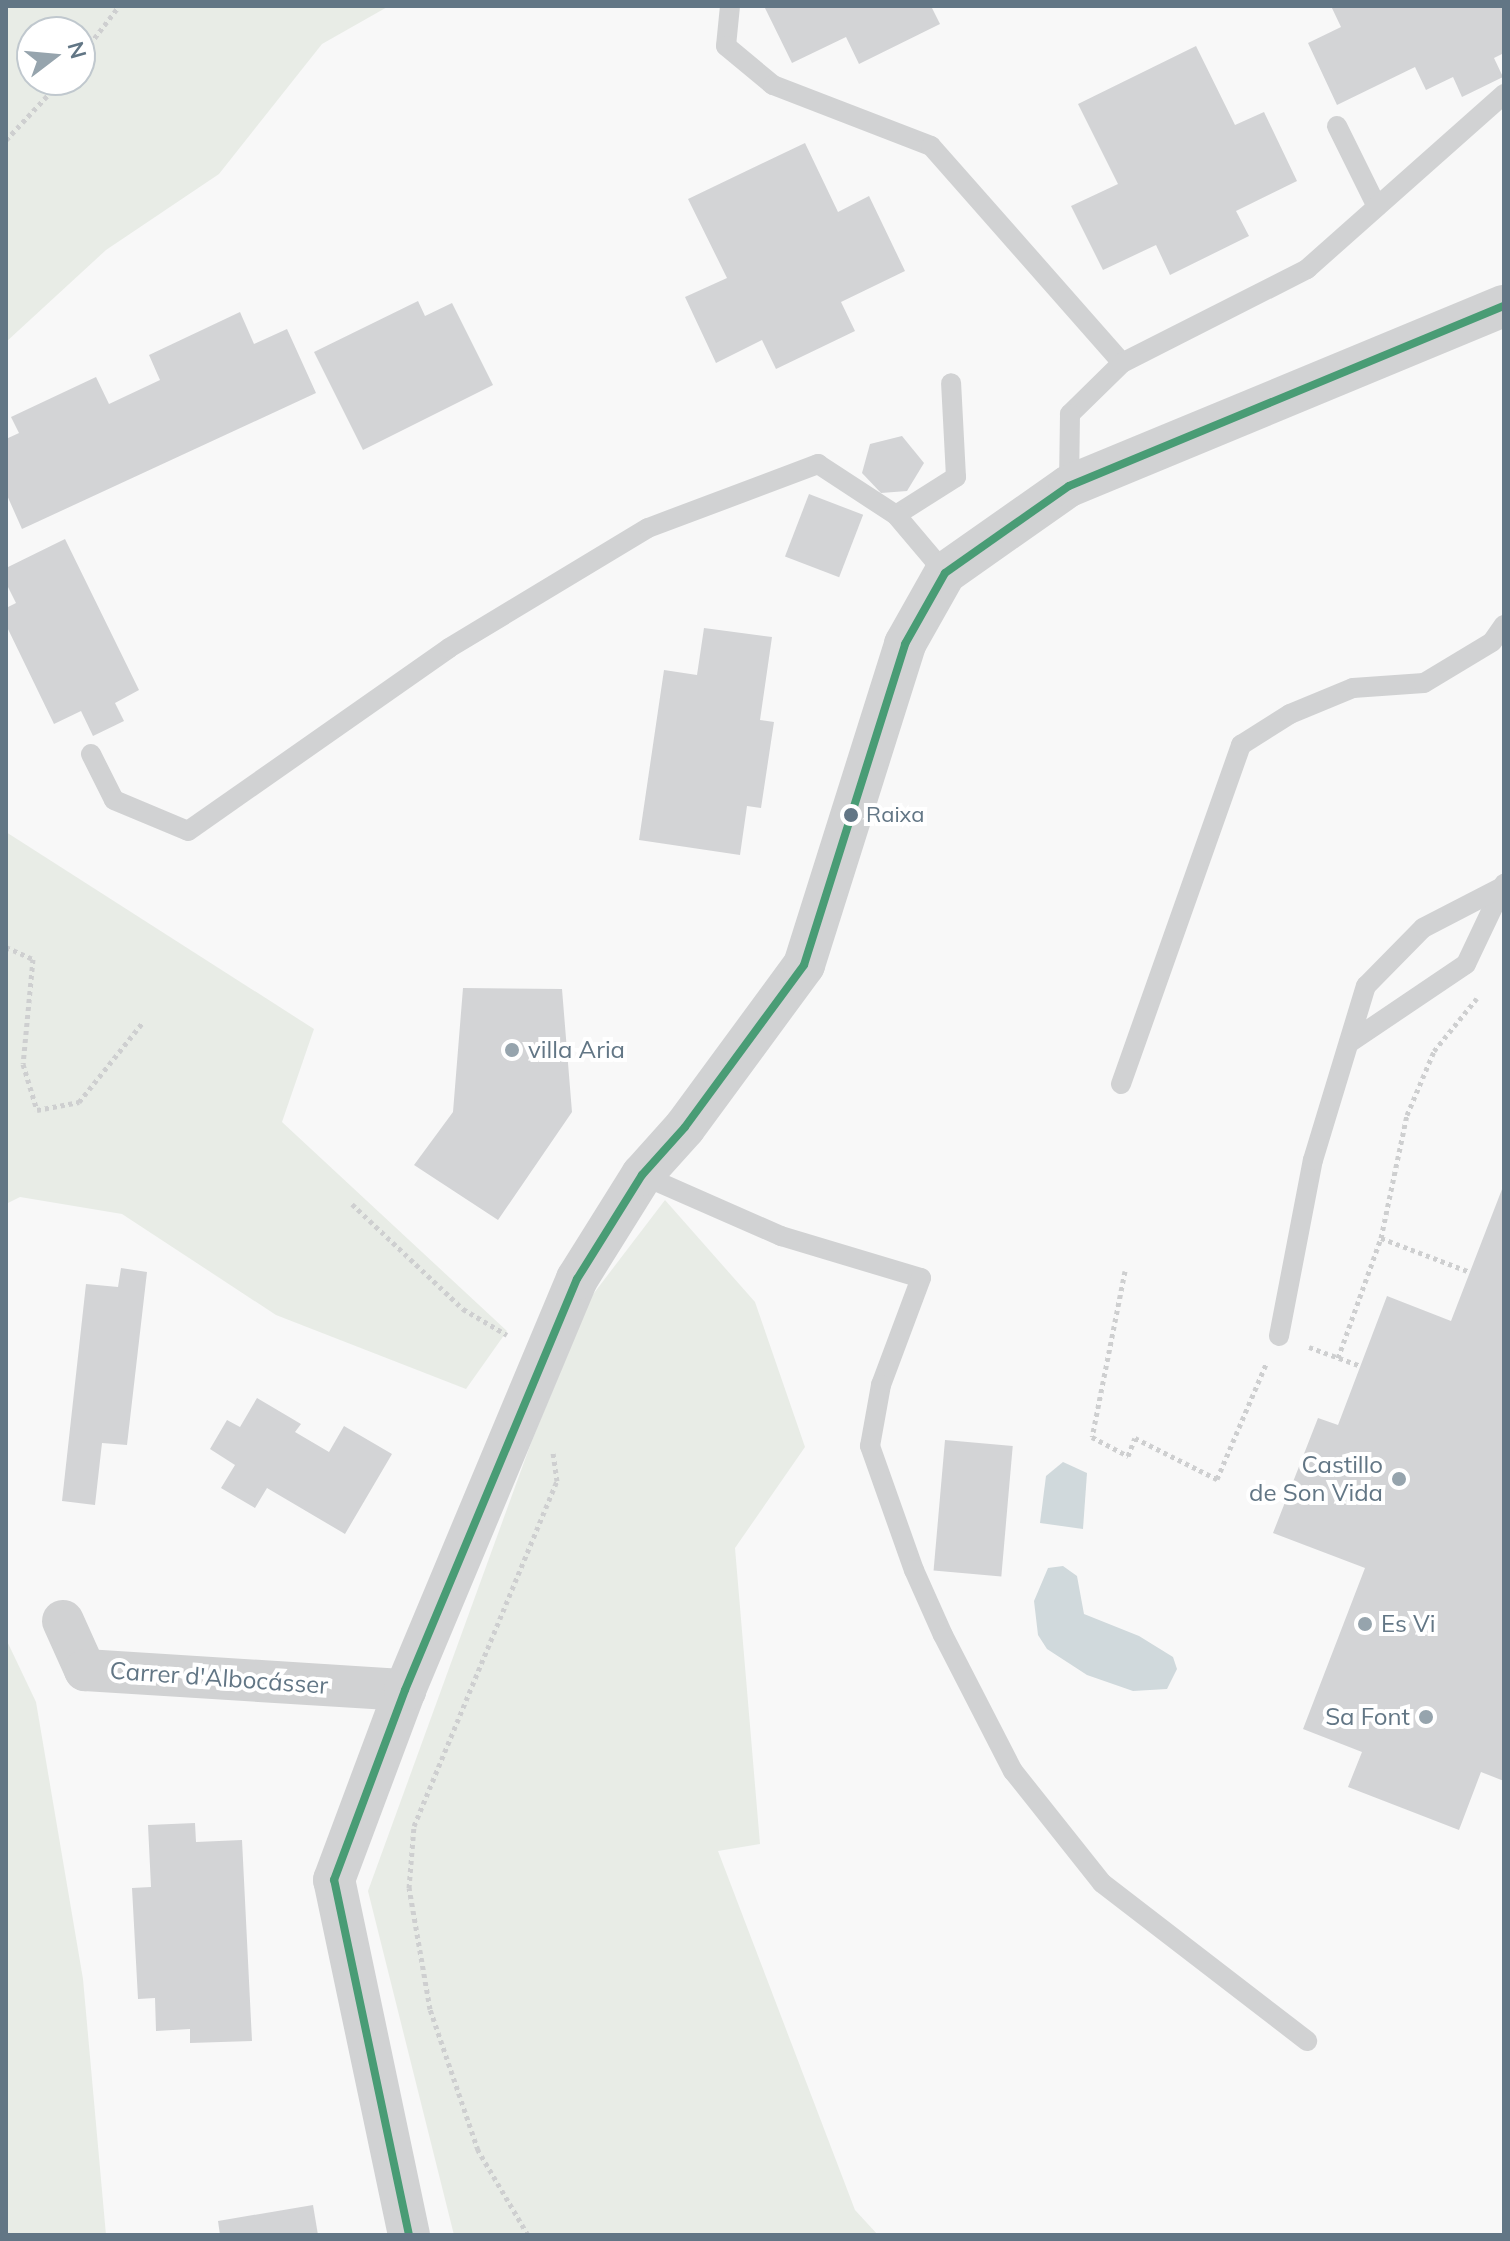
<!DOCTYPE html>
<html>
<head>
<meta charset="utf-8">
<style>
  body { margin:0 }
  #map { position:relative; width:1510px; height:2241px; overflow:hidden; background:#f8f8f8; font-family:Mulish,sans-serif }
  div>[style] { position:absolute }
  .green>* { inset:0; background:#e8ece6 }
  .water>* { inset:0; background:#d0d9dc }
  .building>* { inset:0; background:#d3d4d6; transform-origin:0 0 }
  .path>* { height:5px; margin-top:-2.5px; transform-origin:0; background:repeating-linear-gradient(90deg,#cecfd0 0 4px,transparent 0 8px) }
  .lane>* { height:20px; margin:-10px; padding:0 10px; transform-origin:10px; border-radius:10px; background:#d1d2d3 }
  .street>* { height:42px; margin:-21px; padding:0 21px; transform-origin:21px; border-radius:21px; background:#d1d2d3 }
  .bus-1>* { height:8px; margin:-4px; padding:0 4px; transform-origin:4px; border-radius:4px; background:#499c75 }
  .dots>* { width:22px; height:22px; translate:-50% -50%; box-sizing:border-box; border:4px solid #fff; border-radius:50% }
  span { translate:-50% -50%; white-space:nowrap; text-align:center; line-height:1.15; -webkit-text-stroke:8px #fff; paint-order:stroke }
  .bus-label { font-size:22px; color:#627685 }
  .left { translate:0 -50%; text-align:left }
  .poi-label { font-size:24px; color:#627685 }
  .right { translate:-100% -50%; text-align:right }
  .street-label { font-size:24px; color:#627685 }
  .frame { position:absolute; inset:0; border:8px solid #627685; pointer-events:none }
  .north { position:absolute; left:16px; top:16px; width:80px; height:80px; box-sizing:border-box; background:#fff; border:2px solid #c0c8ce; border-radius:50%; rotate:74deg; font-size:22px; font-weight:700; line-height:32px; text-align:center; color:#627685 }
  .north::after { content:''; display:block; margin:auto; width:28px; height:36px; background:#96a4ad; clip-path:polygon(50% 0,100% 100%,50% 72%,0 100%) }
</style>
</head>
<body>
<div id="map">
  <div class="green">
    <i style="clip-path:polygon(evenodd,6px 6px,389px 6px,322px 44px,219px 174px,106px 250px,6px 342px,6px 6px,32px 32px,80px 32px,80px 80px,32px 80px,32px 32px)"></i>
    <i style="clip-path:polygon(6px 832px,314px 1029px,282px 1122px,507px 1331px,466px 1389px,276px 1315px,122px 1214px,20px 1197px,6px 1204px)"></i>
    <i style="clip-path:polygon(665px 1200px,755px 1302px,805px 1447px,735px 1548px,760px 1844px,718px 1851px,855px 2210px,878px 2235px,454px 2235px,368px 1891px,531px 1443px,591px 1297px)"></i>
    <i style="clip-path:polygon(6px 1639px,36px 1702px,83px 1979px,106px 2235px,6px 2235px)"></i>
  </div>
  <div class="water">
    <i style="clip-path:polygon(1063px 1462px,1087px 1473px,1083px 1529px,1040px 1523px,1046px 1476px)"></i>
    <i style="clip-path:polygon(1063px 1566px,1077px 1576px,1084px 1614px,1139px 1636px,1173px 1657px,1177px 1669px,1167px 1689px,1133px 1691px,1087px 1675px,1047px 1649px,1038px 1635px,1034px 1601px,1048px 1568px)"></i>
  </div>
  <div class="building">
    <i style="clip-path:polygon(764px 6px,931px 6px,940px 24px,859px 64px,846px 37px,792px 63px)"></i>
    <i style="clip-path:polygon(1331px 6px,1504px 6px,1504px 53px,1494px 58px,1503px 77px,1462px 97px,1453px 77px,1426px 90px,1415px 67px,1337px 105px,1308px 43px,1341px 27px)"></i>
    <i style="clip-path:polygon(1196px 46px,1235px 125px,1264px 112px,1297px 181px,1236px 211px,1249px 236px,1170px 275px,1156px 245px,1103px 270px,1071px 206px,1118px 184px,1078px 104px)"></i>
    <i style="clip-path:polygon(805px 143px,838px 212px,869px 196px,905px 271px,841px 302px,855px 331px,776px 369px,762px 340px,716px 363px,685px 297px,727px 278px,688px 199px)"></i>
    <i style="clip-path:polygon(418px 301px,425px 316px,452px 303px,493px 385px,363px 450px,314px 352px)"></i>
    <i style="clip-path:polygon(240px 312px,254px 344px,287px 329px,316px 393px,22px 529px,6px 493px,6px 439px,19px 433px,11px 417px,96px 377px,109px 404px,160px 380px,149px 355px)"></i>
    <i style="clip-path:polygon(902px 436px,924px 463px,907px 491px,881px 493px,862px 473px,870px 444px)"></i>
    <i style="left:809px;top:494px;width:58px;height:67px;rotate:21deg"></i>
    <i style="clip-path:polygon(65px 539px,139px 690px,115px 703px,124px 721px,93px 736px,81px 711px,54px 724px,6px 625px,6px 608px,16px 603px,6px 583px,6px 568px)"></i>
    <i style="clip-path:polygon(704px 628px,772px 637px,760px 720px,774px 722px,761px 808px,747px 806px,740px 855px,639px 840px,664px 670px,697px 675px)"></i>
    <i style="clip-path:polygon(463px 988px,562px 989px,572px 1112px,498px 1220px,414px 1165px,453px 1112px)"></i>
    <i style="clip-path:polygon(1504px 1184px,1504px 1781px,1481px 1772px,1459px 1830px,1348px 1787px,1362px 1752px,1303px 1729px,1365px 1568px,1273px 1533px,1318px 1418px,1338px 1425px,1387px 1296px,1451px 1321px)"></i>
    <i style="clip-path:polygon(121px 1268px,147px 1272px,127px 1445px,102px 1443px,95px 1505px,62px 1501px,86px 1284px,118px 1287px)"></i>
    <i style="clip-path:polygon(257px 1398px,301px 1424px,295px 1432px,329px 1452px,344px 1426px,392px 1454px,345px 1534px,267px 1488px,255px 1508px,221px 1488px,235px 1465px,210px 1449px,227px 1420px,240px 1427px)"></i>
    <i style="left:945px;top:1440px;width:68px;height:131px;rotate:5deg"></i>
    <i style="clip-path:polygon(195px 1823px,196px 1842px,242px 1840px,252px 2041px,190px 2043px,190px 2029px,156px 2031px,155px 1998px,138px 1999px,132px 1888px,151px 1887px,148px 1825px)"></i>
    <i style="clip-path:polygon(313px 2205px,318px 2235px,220px 2235px,218px 2221px)"></i>
  </div>
  <div class="path">
    <i style="left:80px;top:57px;width:64px;rotate:-52.6deg"></i>
    <i style="left:6px;top:140px;width:82px;rotate:-47deg"></i>
    <i style="left:6px;top:947px;width:30px;rotate:24deg"></i>
    <i style="left:33px;top:959px;width:105px;rotate:95.4deg"></i>
    <i style="left:23px;top:1064px;width:48px;rotate:73.1deg"></i>
    <i style="left:37px;top:1110px;width:43px;rotate:-10.8deg"></i>
    <i style="left:79px;top:1102px;width:102px;rotate:-51.3deg"></i>
    <i style="left:352px;top:1204px;width:153px;rotate:43.4deg"></i>
    <i style="left:463px;top:1309px;width:51px;rotate:30.6deg"></i>
    <i style="left:1381px;top:1238px;width:95px;rotate:20.9deg"></i>
    <i style="left:1125px;top:1271px;width:169px;rotate:101.2deg"></i>
    <i style="left:1092px;top:1437px;width:41px;rotate:27.8deg"></i>
    <i style="left:1128px;top:1456px;width:19px;rotate:-69deg"></i>
    <i style="left:1135px;top:1438px;width:92px;rotate:26.6deg"></i>
    <i style="left:1217px;top:1479px;width:125px;rotate:-66.9deg"></i>
    <i style="left:1309px;top:1347px;width:55px;rotate:20.1deg"></i>
    <i style="left:1338px;top:1358px;width:127px;rotate:-70.3deg"></i>
    <i style="left:1381px;top:1238px;width:126px;rotate:-78.1deg"></i>
    <i style="left:1407px;top:1115px;width:69px;rotate:-67.1deg"></i>
    <i style="left:1434px;top:1051px;width:68px;rotate:-50.9deg"></i>
    <i style="left:528px;top:2235px;width:99px;rotate:-120.5deg"></i>
    <i style="left:478px;top:2150px;width:149px;rotate:-108.8deg"></i>
    <i style="left:430px;top:2009px;width:123px;rotate:-99.8deg"></i>
    <i style="left:409px;top:1888px;width:62px;rotate:-85.4deg"></i>
    <i style="left:414px;top:1826px;width:373px;rotate:-67.5deg"></i>
    <i style="left:557px;top:1481px;width:28px;rotate:-98deg"></i>
  </div>
  <div class="lane">
    <i style="left:730px;top:6px;width:40px;rotate:95.7deg"></i>
    <i style="left:726px;top:46px;width:61px;rotate:39.7deg"></i>
    <i style="left:773px;top:85px;width:169px;rotate:21.1deg"></i>
    <i style="left:931px;top:146px;width:289px;rotate:48.6deg"></i>
    <i style="left:1122px;top:363px;width:73px;rotate:135.6deg"></i>
    <i style="left:1070px;top:414px;width:72px;rotate:90.8deg"></i>
    <i style="left:1337px;top:126px;width:90px;rotate:63.7deg"></i>
    <i style="left:1122px;top:363px;width:208px;rotate:-26.9deg"></i>
    <i style="left:1307px;top:269px;width:264px;rotate:-41.6deg"></i>
    <i style="left:896px;top:515px;width:71px;rotate:-32.3deg"></i>
    <i style="left:956px;top:477px;width:94px;rotate:-93deg"></i>
    <i style="left:91px;top:754px;width:51px;rotate:63.4deg"></i>
    <i style="left:114px;top:800px;width:80px;rotate:22.7deg"></i>
    <i style="left:188px;top:831px;width:319px;rotate:-35deg"></i>
    <i style="left:449px;top:648px;width:232px;rotate:-31.1deg"></i>
    <i style="left:648px;top:528px;width:182px;rotate:-20.6deg"></i>
    <i style="left:818px;top:464px;width:93px;rotate:33.2deg"></i>
    <i style="left:896px;top:515px;width:76px;rotate:49.8deg"></i>
    <i style="left:1349px;top:1043px;width:141px;rotate:-34deg"></i>
    <i style="left:1466px;top:964px;width:89px;rotate:-64.6deg"></i>
    <i style="left:1121px;top:1084px;width:360px;rotate:-70.5deg"></i>
    <i style="left:1241px;top:745px;width:58px;rotate:-32.3deg"></i>
    <i style="left:1290px;top:714px;width:68px;rotate:-22.4deg"></i>
    <i style="left:1353px;top:688px;width:71px;rotate:-4deg"></i>
    <i style="left:1424px;top:683px;width:79px;rotate:-31.1deg"></i>
    <i style="left:1492px;top:642px;width:21px;rotate:-55deg"></i>
    <i style="left:642px;top:1175px;width:152px;rotate:23.7deg"></i>
    <i style="left:781px;top:1236px;width:146px;rotate:16.7deg"></i>
    <i style="left:921px;top:1278px;width:114px;rotate:110.5deg"></i>
    <i style="left:881px;top:1385px;width:62px;rotate:100.2deg"></i>
    <i style="left:870px;top:1446px;width:132px;rotate:70.5deg"></i>
    <i style="left:914px;top:1570px;width:71px;rotate:66deg"></i>
    <i style="left:943px;top:1635px;width:153px;rotate:62.8deg"></i>
    <i style="left:1013px;top:1771px;width:143px;rotate:51.5deg"></i>
    <i style="left:1102px;top:1883px;width:259px;rotate:37.6deg"></i>
    <i style="left:1279px;top:1336px;width:179px;rotate:-79.1deg"></i>
    <i style="left:1313px;top:1160px;width:182px;rotate:-73.1deg"></i>
    <i style="left:1366px;top:986px;width:81px;rotate:-45.5deg"></i>
    <i style="left:1423px;top:928px;width:89px;rotate:-27.4deg"></i>
  </div>
  <div class="street">
    <i style="left:63px;top:1621px;width:54px;rotate:65.8deg"></i>
    <i style="left:85px;top:1670px;width:321px;rotate:3.6deg"></i>
    <i style="left:409px;top:2235px;width:363px;rotate:-101.9deg"></i>
    <i style="left:334px;top:1880px;width:203px;rotate:-69.5deg"></i>
    <i style="left:405px;top:1690px;width:446px;rotate:-67.3deg"></i>
    <i style="left:577px;top:1279px;width:123px;rotate:-58deg"></i>
    <i style="left:642px;top:1175px;width:64px;rotate:-48.1deg"></i>
    <i style="left:685px;top:1127px;width:201px;rotate:-53.7deg"></i>
    <i style="left:804px;top:965px;width:337px;rotate:-72.5deg"></i>
    <i style="left:905px;top:644px;width:81px;rotate:-60.6deg"></i>
    <i style="left:945px;top:573px;width:151px;rotate:-35.1deg"></i>
    <i style="left:1069px;top:486px;width:471px;rotate:-22.5deg"></i>
  </div>
  <div class="bus-1">
    <i style="left:409px;top:2235px;width:363px;rotate:-101.9deg"></i>
    <i style="left:334px;top:1880px;width:203px;rotate:-69.5deg"></i>
    <i style="left:405px;top:1690px;width:446px;rotate:-67.3deg"></i>
    <i style="left:577px;top:1279px;width:123px;rotate:-58deg"></i>
    <i style="left:642px;top:1175px;width:64px;rotate:-48.1deg"></i>
    <i style="left:685px;top:1127px;width:201px;rotate:-53.7deg"></i>
    <i style="left:804px;top:965px;width:337px;rotate:-72.5deg"></i>
    <i style="left:905px;top:644px;width:81px;rotate:-60.6deg"></i>
    <i style="left:945px;top:573px;width:151px;rotate:-35.1deg"></i>
    <i style="left:1069px;top:486px;width:471px;rotate:-22.5deg"></i>
  </div>
  <div class="dots">
    <i style="left:851px;top:815px;background:#627685"></i>
    <i style="left:512px;top:1050px;background:#96a4ad"></i>
    <i style="left:1399px;top:1479px;background:#96a4ad"></i>
    <i style="left:1365px;top:1624px;background:#96a4ad"></i>
    <i style="left:1426px;top:1717px;background:#96a4ad"></i>
  </div>
  <div class="bus-label">
    <span class="left" style="left:866px;top:815px">Raixa</span>
  </div>
  <div class="poi-label">
    <span class="left" style="left:528px;top:1050px">villa Aria</span>
    <span class="right" style="left:1383px;top:1479px">Castillo<br>de Son Vida</span>
    <span class="left" style="left:1381px;top:1624px">Es Vi</span>
    <span class="right" style="left:1410px;top:1717px">Sa Font</span>
  </div>
  <div class="street-label">
    <span style="left:219px;top:1678px;rotate:4deg">Carrer d'Albocásser</span>
  </div>
  <div class="frame"></div>
  <div class="north">N</div>
</div>
</body>
</html>
